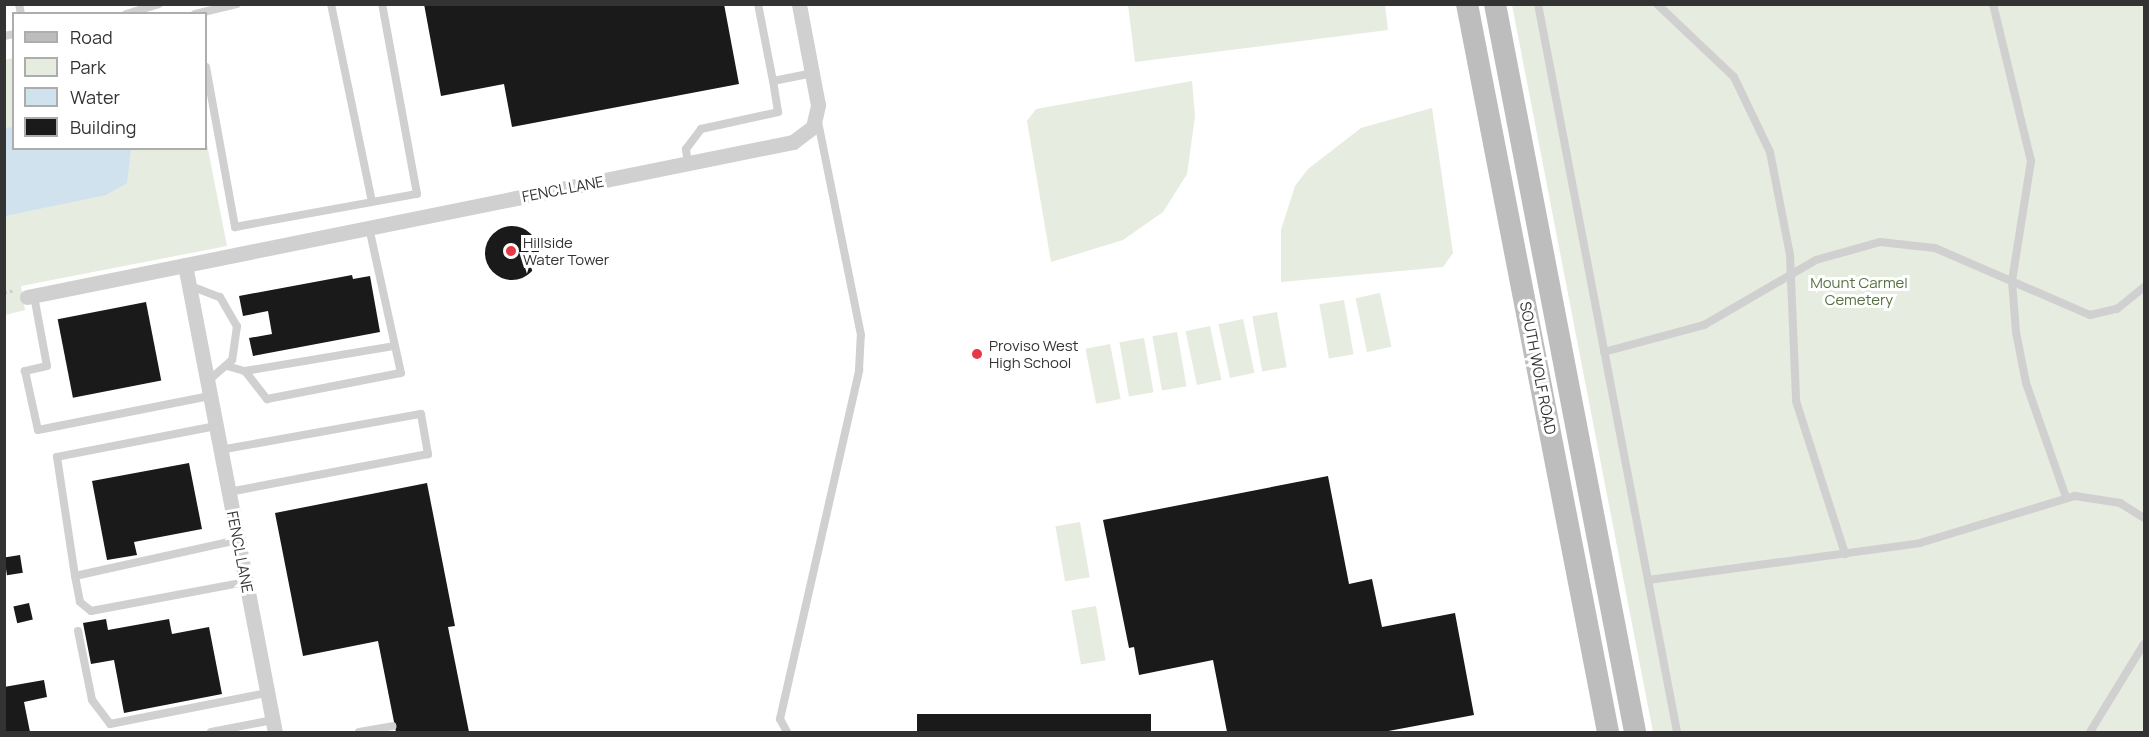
<!DOCTYPE html>
<html>
<head>
<meta charset="utf-8">
<style>
  body { margin:0 }
  #map { position:relative; width:2149px; height:737px; overflow:hidden; background:#fff; font-family:Manrope,sans-serif }
  div>[style] { position:absolute }
  .green>* { inset:0; background:#e6ecdf; transform-origin:0 0 }
  .water>* { inset:0; background:#cfe2ee }
  .building>* { inset:0; background:#1a1a1a; transform-origin:0 0 }
  .round { border-radius:50% }
  .path>* { height:3px; margin-top:-1.5px; transform-origin:0; background:repeating-linear-gradient(90deg,#cdcdcd 0 3px,transparent 0 6px) }
  .service>* { height:8px; margin:-4px; padding:0 4px; transform-origin:4px; border-radius:4px; background:#d0d0d0 }
  .minor>* { height:15px; margin:-7.5px; padding:0 7.5px; transform-origin:7.5px; border-radius:7.5px; background:#d0d0d0 }
  .secondary>* { height:22px; margin:-11px; padding:0 11px; transform-origin:11px; border-radius:11px; background:#bdbdbd }
  .dots>* { width:16px; height:16px; translate:-50% -50%; box-sizing:border-box; border:3px solid #fff; border-radius:50% }
  span { translate:-50% -50%; white-space:nowrap; text-align:center; line-height:1.15; -webkit-text-stroke:6px #fff; paint-order:stroke }
  .street-label { font-size:15px; color:#333 }
  .poi-label { font-size:15px; color:#333 }
  .left { translate:0 -50%; text-align:left }
  .park-label { font-size:15px; color:#56703f }
  .frame { position:absolute; inset:0; border:6px solid #333; pointer-events:none }
  .legend { position:absolute; left:12px; top:12px; width:195px; height:138px; box-sizing:border-box; background:#fff; border:2px solid #adadad; margin:0; padding:8px 10px; list-style:none; font-size:18px; color:#333 }
  .legend li { display:flex; align-items:center; gap:12px; height:30px }
  .legend b { width:30px; border:2px solid #adadad }
</style>
</head>
<body>
<div id="map">
  <div class="green">
    <i style="clip-path:polygon(1128px 5px,1385px 5px,1388px 30px,1135px 62px)"></i>
    <i style="clip-path:polygon(1512px 5px,2144px 5px,2144px 732px,1653px 732px)"></i>
    <i style="clip-path:polygon(13px 58px,14px 148px,206px 148px,206px 139px,227px 246px,21px 286px,25px 310px,5px 315px,4px 60px)"></i>
    <i style="clip-path:polygon(1192px 81px,1195px 116px,1187px 174px,1163px 212px,1123px 240px,1051px 262px,1027px 121px,1036px 109px)"></i>
    <i style="clip-path:polygon(1432px 108px,1453px 253px,1443px 267px,1281px 282px,1281px 230px,1295px 186px,1308px 169px,1361px 128px)"></i>
    <i style="left:1380px;top:293px;width:55px;height:25px;rotate:78deg"></i>
    <i style="left:1344px;top:300px;width:55px;height:25px;rotate:80deg"></i>
    <i style="left:1277px;top:312px;width:56px;height:25px;rotate:80deg"></i>
    <i style="left:1243px;top:319px;width:55px;height:25px;rotate:78deg"></i>
    <i style="left:1210px;top:326px;width:55px;height:25px;rotate:78deg"></i>
    <i style="left:1177px;top:332px;width:55px;height:25px;rotate:80deg"></i>
    <i style="left:1144px;top:338px;width:55px;height:25px;rotate:80deg"></i>
    <i style="left:1110px;top:344px;width:56px;height:25px;rotate:79deg"></i>
    <i style="left:1080px;top:522px;width:56px;height:25px;rotate:80deg"></i>
    <i style="left:1096px;top:606px;width:55px;height:25px;rotate:80deg"></i>
  </div>
  <div class="water">
    <i style="clip-path:polygon(13px 127px,14px 148px,131px 149px,127px 183px,106px 195px,5px 216px,5px 128px)"></i>
  </div>
  <div class="building">
    <i style="clip-path:polygon(424px 4px,724px 4px,739px 84px,512px 127px,504px 84px,441px 96px)"></i>
    <i class="round" style="left:485px;top:226px;width:54px;height:54px"></i>
    <i style="clip-path:polygon(352px 275px,353px 279px,370px 276px,380px 332px,253px 356px,249px 338px,272px 334px,268px 311px,243px 316px,239px 296px)"></i>
    <i style="left:146px;top:302px;width:80px;height:90px;rotate:79deg"></i>
    <i style="clip-path:polygon(189px 463px,202px 529px,134px 542px,137px 555px,107px 560px,92px 481px)"></i>
    <i style="clip-path:polygon(1328px 476px,1349px 584px,1372px 579px,1382px 627px,1455px 613px,1474px 715px,1383px 732px,1227px 732px,1213px 660px,1139px 675px,1134px 647px,1129px 648px,1103px 520px)"></i>
    <i style="clip-path:polygon(427px 483px,455px 626px,448px 627px,469px 732px,396px 732px,378px 641px,303px 656px,275px 513px)"></i>
    <i style="left:20px;top:555px;width:18px;height:16px;rotate:81deg"></i>
    <i style="left:29px;top:603px;width:17px;height:16px;rotate:77deg"></i>
    <i style="clip-path:polygon(106px 619px,108px 630px,169px 619px,172px 634px,209px 627px,222px 694px,124px 713px,114px 660px,91px 664px,83px 623px)"></i>
    <i style="clip-path:polygon(44px 680px,47px 697px,24px 702px,30px 732px,4px 732px,4px 687px)"></i>
    <i style="left:917px;top:714px;width:234px;height:18px"></i>
  </div>
  <div class="path">
    <i style="left:4px;top:293px;width:10px;rotate:-17deg"></i>
  </div>
  <div class="service">
    <i style="left:19px;top:4px;width:10px;rotate:79deg"></i>
    <i style="left:331px;top:4px;width:202px;rotate:78.3deg"></i>
    <i style="left:758px;top:4px;width:78px;rotate:79deg"></i>
    <i style="left:773px;top:81px;width:41px;rotate:-11.3deg"></i>
    <i style="left:1538px;top:4px;width:741px;rotate:79.19deg"></i>
    <i style="left:1657px;top:4px;width:106px;rotate:43.5deg"></i>
    <i style="left:1734px;top:77px;width:83px;rotate:64.4deg"></i>
    <i style="left:1770px;top:152px;width:105px;rotate:79deg"></i>
    <i style="left:1790px;top:255px;width:146px;rotate:87.6deg"></i>
    <i style="left:1796px;top:401px;width:161px;rotate:72.2deg"></i>
    <i style="left:1993px;top:4px;width:162px;rotate:76.4deg"></i>
    <i style="left:2031px;top:161px;width:121px;rotate:99deg"></i>
    <i style="left:2012px;top:281px;width:51px;rotate:85.5deg"></i>
    <i style="left:2016px;top:332px;width:52px;rotate:78.9deg"></i>
    <i style="left:2026px;top:383px;width:121px;rotate:70.7deg"></i>
    <i style="left:126px;top:14px;width:34px;rotate:-17deg"></i>
    <i style="left:195px;top:14px;width:43px;rotate:-13.4deg"></i>
    <i style="left:4px;top:36px;width:10px;rotate:-11deg"></i>
    <i style="left:206px;top:67px;width:163px;rotate:79.7deg"></i>
    <i style="left:235px;top:227px;width:185px;rotate:-10.3deg"></i>
    <i style="left:417px;top:194px;width:193px;rotate:-100.4deg"></i>
    <i style="left:688px;top:164px;width:15px;rotate:-98deg"></i>
    <i style="left:686px;top:149px;width:25px;rotate:-53deg"></i>
    <i style="left:701px;top:129px;width:79px;rotate:-12.4deg"></i>
    <i style="left:778px;top:112px;width:31px;rotate:-99deg"></i>
    <i style="left:188px;top:285px;width:34px;rotate:21deg"></i>
    <i style="left:220px;top:297px;width:34px;rotate:60deg"></i>
    <i style="left:237px;top:326px;width:34px;rotate:98deg"></i>
    <i style="left:232px;top:360px;width:33px;rotate:139deg"></i>
    <i style="left:34px;top:296px;width:71px;rotate:79.5deg"></i>
    <i style="left:47px;top:366px;width:23px;rotate:167deg"></i>
    <i style="left:25px;top:371px;width:60px;rotate:77.6deg"></i>
    <i style="left:38px;top:430px;width:175px;rotate:-11.2deg"></i>
    <i style="left:1604px;top:352px;width:104px;rotate:-15.1deg"></i>
    <i style="left:1704px;top:325px;width:129px;rotate:-30.1deg"></i>
    <i style="left:1816px;top:260px;width:66px;rotate:-15.7deg"></i>
    <i style="left:1880px;top:242px;width:55px;rotate:6.2deg"></i>
    <i style="left:1935px;top:248px;width:169px;rotate:23.4deg"></i>
    <i style="left:2090px;top:315px;width:28px;rotate:-13deg"></i>
    <i style="left:2117px;top:309px;width:35px;rotate:-39deg"></i>
    <i style="left:227px;top:366px;width:19px;rotate:16deg"></i>
    <i style="left:245px;top:371px;width:36px;rotate:52deg"></i>
    <i style="left:267px;top:399px;width:136px;rotate:-11deg"></i>
    <i style="left:401px;top:373px;width:148px;rotate:-102.4deg"></i>
    <i style="left:245px;top:371px;width:152px;rotate:-9.5deg"></i>
    <i style="left:216px;top:426px;width:162px;rotate:169deg"></i>
    <i style="left:57px;top:457px;width:120px;rotate:81.4deg"></i>
    <i style="left:75px;top:576px;width:167px;rotate:-12.5deg"></i>
    <i style="left:220px;top:450px;width:204px;rotate:-10.2deg"></i>
    <i style="left:421px;top:414px;width:41px;rotate:80.1deg"></i>
    <i style="left:428px;top:454px;width:203px;rotate:169.2deg"></i>
    <i style="left:75px;top:576px;width:26px;rotate:79deg"></i>
    <i style="left:80px;top:602px;width:14px;rotate:39deg"></i>
    <i style="left:91px;top:611px;width:158px;rotate:-10.6deg"></i>
    <i style="left:1648px;top:580px;width:275px;rotate:-7.7deg"></i>
    <i style="left:1920px;top:543px;width:162px;rotate:-16.9deg"></i>
    <i style="left:2075px;top:496px;width:46px;rotate:8.8deg"></i>
    <i style="left:2120px;top:503px;width:28px;rotate:32deg"></i>
    <i style="left:78px;top:631px;width:70px;rotate:78.5deg"></i>
    <i style="left:92px;top:700px;width:30px;rotate:53deg"></i>
    <i style="left:110px;top:724px;width:160px;rotate:-11.2deg"></i>
    <i style="left:211px;top:732px;width:63px;rotate:-11deg"></i>
    <i style="left:359px;top:732px;width:34px;rotate:-10deg"></i>
    <i style="left:787px;top:732px;width:15px;rotate:-118deg"></i>
    <i style="left:780px;top:719px;width:358px;rotate:-77.2deg"></i>
    <i style="left:859px;top:370px;width:35px;rotate:-87deg"></i>
    <i style="left:861px;top:335px;width:217px;rotate:-101.4deg"></i>
    <i style="left:2090px;top:732px;width:103px;rotate:-58.5deg"></i>
  </div>
  <div class="minor">
    <i style="left:185px;top:265px;width:476px;rotate:79.1deg"></i>
    <i style="left:27px;top:297px;width:782px;rotate:-11.44deg"></i>
    <i style="left:793px;top:142px;width:25px;rotate:-37deg"></i>
    <i style="left:813px;top:127px;width:23px;rotate:-77deg"></i>
    <i style="left:818px;top:105px;width:103px;rotate:-100.7deg"></i>
  </div>
  <div class="secondary">
    <i style="left:1467px;top:4px;width:742px;rotate:79.04deg"></i>
    <i style="left:1495px;top:4px;width:741px;rotate:79.11deg"></i>
  </div>
  <div class="dots">
    <i style="left:511px;top:251px;background:#e63946"></i>
    <i style="left:977px;top:354px;background:#e63946"></i>
  </div>
  <div class="street-label">
    <span style="left:563px;top:189px;rotate:-11deg">FENCL LANE</span>
    <span style="left:1538px;top:368px;rotate:79deg">SOUTH WOLF ROAD</span>
    <span style="left:240px;top:552px;rotate:79deg">FENCL LANE</span>
  </div>
  <div class="poi-label">
    <span class="left" style="left:523px;top:251px">Hillside<br>Water Tower</span>
    <span class="left" style="left:989px;top:354px">Proviso West<br>High School</span>
  </div>
  <div class="park-label">
    <span style="left:1859px;top:291px">Mount Carmel<br>Cemetery</span>
  </div>
  <div class="frame"></div>
  <ul class="legend">
  <li><b style="height:8px;background:#bdbdbd"></b>Road</li>
  <li><b style="height:16px;background:#e6ecdf"></b>Park</li>
  <li><b style="height:16px;background:#cfe2ee"></b>Water</li>
  <li><b style="height:16px;background:#1a1a1a"></b>Building</li>
  </ul>
</div>
</body>
</html>
